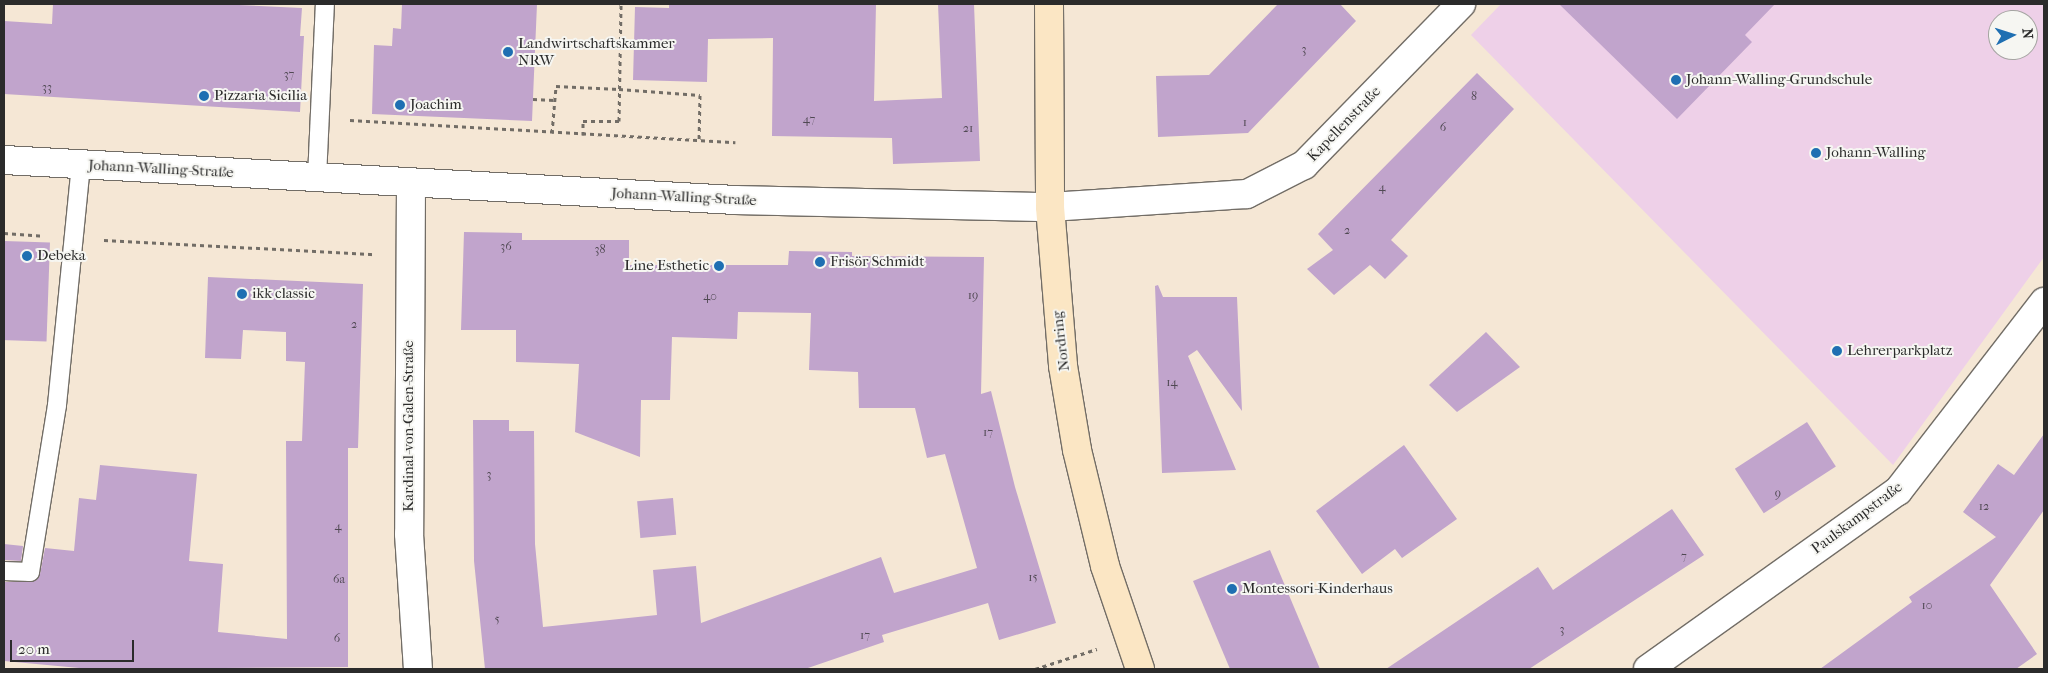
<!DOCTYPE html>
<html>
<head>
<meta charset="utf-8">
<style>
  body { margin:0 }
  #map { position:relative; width:2048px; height:673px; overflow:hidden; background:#f5e7d5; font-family:"IM FELL French Canon",serif }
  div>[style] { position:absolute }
  .built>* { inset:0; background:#eed0e8 }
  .building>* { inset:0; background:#c1a4cc; transform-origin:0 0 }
  .path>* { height:3px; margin-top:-1.5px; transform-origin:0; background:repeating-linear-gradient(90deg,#726d66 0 4px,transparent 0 8px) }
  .roads { filter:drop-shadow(1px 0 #726d66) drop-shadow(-1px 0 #726d66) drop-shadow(0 1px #726d66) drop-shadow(0 -1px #726d66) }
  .lane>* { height:18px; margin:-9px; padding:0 9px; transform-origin:9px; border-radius:9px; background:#fff }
  .street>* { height:28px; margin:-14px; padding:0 14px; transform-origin:14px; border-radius:14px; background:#fff }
  .secondary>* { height:28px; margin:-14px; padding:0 14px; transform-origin:14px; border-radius:14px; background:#fbe6c4 }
  .dots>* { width:14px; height:14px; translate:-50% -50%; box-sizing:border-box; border:2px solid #f6f6f2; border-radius:50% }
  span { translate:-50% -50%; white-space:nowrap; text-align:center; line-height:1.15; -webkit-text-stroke:4px #f6f6f2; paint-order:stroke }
  .number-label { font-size:12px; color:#504953 }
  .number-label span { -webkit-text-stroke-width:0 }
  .poi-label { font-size:15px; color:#2b2b2b }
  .left { translate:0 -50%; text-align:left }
  .right { translate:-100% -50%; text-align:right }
  .street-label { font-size:15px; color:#2b2b2b }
  .frame { position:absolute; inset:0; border:5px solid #2b2b2b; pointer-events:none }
  .north { position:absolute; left:1988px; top:10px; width:50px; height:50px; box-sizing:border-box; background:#f6f6f2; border:1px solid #a5a5a2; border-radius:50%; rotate:85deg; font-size:14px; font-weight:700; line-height:20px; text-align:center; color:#2b2b2b }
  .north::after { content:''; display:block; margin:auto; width:18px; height:22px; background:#1f6fb2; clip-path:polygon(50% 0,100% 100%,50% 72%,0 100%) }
  .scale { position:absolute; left:10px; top:640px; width:124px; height:22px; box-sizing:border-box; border:2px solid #2b2b2b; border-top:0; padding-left:6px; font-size:15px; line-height:18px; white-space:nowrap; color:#2b2b2b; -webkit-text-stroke:4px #f6f6f2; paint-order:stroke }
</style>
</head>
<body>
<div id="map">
  <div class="built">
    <i style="clip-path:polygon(evenodd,1501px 4px,2044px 4px,2044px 257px,1893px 465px,1471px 35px,1501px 4px,1998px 20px,2028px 20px,2028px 50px,1998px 50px,1998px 20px)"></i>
  </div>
  <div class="building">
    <i style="clip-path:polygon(53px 4px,216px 4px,302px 8px,300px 36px,304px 36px,300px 112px,4px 94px,4px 21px,52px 24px)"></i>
    <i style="clip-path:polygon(402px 4px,537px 4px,532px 121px,372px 114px,374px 45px,392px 46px,393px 28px,401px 29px)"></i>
    <i style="clip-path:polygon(669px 4px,876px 4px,874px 101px,942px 98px,938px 4px,974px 4px,980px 161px,893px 164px,892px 138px,772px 136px,773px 38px,708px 39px,707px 82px,633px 80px,635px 7px,669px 8px)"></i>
    <i style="clip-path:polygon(1278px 4px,1340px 4px,1356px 21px,1248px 133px,1158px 137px,1156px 76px,1209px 75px)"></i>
    <i style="clip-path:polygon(1559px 4px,1775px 4px,1745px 35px,1752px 42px,1677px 119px)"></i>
    <i style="clip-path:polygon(1477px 73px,1514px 109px,1391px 240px,1408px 256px,1385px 279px,1370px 265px,1334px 295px,1307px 269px,1333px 250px,1318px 234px)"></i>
    <i style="clip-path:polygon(464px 232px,522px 233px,522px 240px,629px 240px,629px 265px,788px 265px,789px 251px,852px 252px,852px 256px,984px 257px,981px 394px,991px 391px,1015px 487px,1056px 623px,999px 640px,988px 603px,882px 635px,884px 642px,805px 669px,485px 669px,474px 561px,473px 420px,509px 420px,509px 431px,534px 431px,535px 544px,543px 627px,657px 615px,653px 570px,696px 566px,701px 623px,881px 557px,894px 593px,977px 568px,945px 454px,927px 458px,915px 408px,859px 408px,858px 372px,809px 370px,811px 313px,738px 312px,737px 339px,672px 337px,670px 400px,641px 400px,640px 457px,575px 432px,579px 364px,516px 362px,516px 330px,461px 330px)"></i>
    <i style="left:4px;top:241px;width:46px;height:99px;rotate:2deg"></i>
    <i style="clip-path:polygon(208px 277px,363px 284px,358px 448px,348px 448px,348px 667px,90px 669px,4px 661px,4px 582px,35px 581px,40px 574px,45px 548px,74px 551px,79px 498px,96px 500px,100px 465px,197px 474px,189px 561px,223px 564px,218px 632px,287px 639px,286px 441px,302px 441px,305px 362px,286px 361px,286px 332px,243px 330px,241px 359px,205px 358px)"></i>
    <i style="clip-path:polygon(1158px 285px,1163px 297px,1237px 297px,1242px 411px,1197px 350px,1188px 356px,1236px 470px,1162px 473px,1155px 286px)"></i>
    <i style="clip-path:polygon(1486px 332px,1520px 367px,1457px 412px,1429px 385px)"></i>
    <i style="left:1807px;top:422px;width:53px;height:86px;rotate:57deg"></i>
    <i style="clip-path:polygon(2044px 434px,2044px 510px,1990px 585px,2037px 654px,2016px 669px,1820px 669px,1912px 602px,1909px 597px,1996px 537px,1963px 512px,1998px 464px,2014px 475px)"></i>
    <i style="clip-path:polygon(1404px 445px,1457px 519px,1402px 558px,1395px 549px,1362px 574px,1316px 511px)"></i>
    <i style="left:673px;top:498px;width:37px;height:36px;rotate:85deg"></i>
    <i style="clip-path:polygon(1672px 509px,1704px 555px,1529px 669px,1386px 669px,1538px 567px,1553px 590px)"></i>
    <i style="clip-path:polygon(4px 544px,23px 546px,21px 561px,4px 560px)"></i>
    <i style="clip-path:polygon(1270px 550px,1320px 669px,1230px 669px,1193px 581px)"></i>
  </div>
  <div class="path">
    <i style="left:533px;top:99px;width:21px;rotate:3deg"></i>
    <i style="left:350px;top:120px;width:386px;rotate:3.3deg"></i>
    <i style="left:552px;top:133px;width:47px;rotate:-85.1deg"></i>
    <i style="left:556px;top:86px;width:63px;rotate:2.7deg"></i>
    <i style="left:619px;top:89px;width:81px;rotate:4.2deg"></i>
    <i style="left:700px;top:95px;width:46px;rotate:91.2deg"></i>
    <i style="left:583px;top:135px;width:14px;rotate:-90deg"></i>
    <i style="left:583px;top:121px;width:36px"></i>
    <i style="left:619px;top:121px;width:117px;rotate:-89deg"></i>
    <i style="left:4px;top:233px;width:39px;rotate:4deg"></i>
    <i style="left:104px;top:240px;width:271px;rotate:3deg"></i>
    <i style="left:1035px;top:669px;width:65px;rotate:-17.9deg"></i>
  </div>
  <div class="roads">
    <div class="lane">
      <i style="left:317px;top:178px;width:174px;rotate:-87.4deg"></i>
      <i style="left:4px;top:571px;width:26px;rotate:2deg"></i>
      <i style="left:30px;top:572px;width:169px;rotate:-80.8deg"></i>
      <i style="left:57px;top:405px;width:242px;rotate:-84.3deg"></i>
    </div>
    <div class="street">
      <i style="left:4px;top:160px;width:732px;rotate:3.13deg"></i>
      <i style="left:735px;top:200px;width:315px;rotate:1.3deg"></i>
      <i style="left:1050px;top:207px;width:197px;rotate:-3.8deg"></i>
      <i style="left:1247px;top:194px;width:64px;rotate:-27deg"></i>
      <i style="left:1304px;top:165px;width:225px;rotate:-45.7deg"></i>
      <i style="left:411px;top:183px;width:351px;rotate:90.3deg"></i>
      <i style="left:409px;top:534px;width:135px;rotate:86.2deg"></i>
      <i style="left:1648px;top:669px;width:307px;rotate:-35.5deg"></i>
      <i style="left:1898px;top:491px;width:239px;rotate:-52.3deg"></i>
    </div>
    <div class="secondary">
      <i style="left:1049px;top:4px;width:203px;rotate:89.7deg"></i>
      <i style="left:1050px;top:207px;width:160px;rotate:85.3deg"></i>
      <i style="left:1063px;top:366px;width:85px;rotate:80.5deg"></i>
      <i style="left:1077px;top:450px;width:119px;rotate:76.4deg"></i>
      <i style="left:1105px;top:566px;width:109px;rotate:71.2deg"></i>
    </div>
  </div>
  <div class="dots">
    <i style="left:508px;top:52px;background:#1f6fb2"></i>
    <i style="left:1676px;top:80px;background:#1f6fb2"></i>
    <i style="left:204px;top:96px;background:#1f6fb2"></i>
    <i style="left:400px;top:105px;background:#1f6fb2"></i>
    <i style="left:1816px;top:153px;background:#1f6fb2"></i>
    <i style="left:27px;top:256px;background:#1f6fb2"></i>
    <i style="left:820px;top:262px;background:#1f6fb2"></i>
    <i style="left:719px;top:266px;background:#1f6fb2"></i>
    <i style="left:242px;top:294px;background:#1f6fb2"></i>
    <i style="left:1837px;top:351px;background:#1f6fb2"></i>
    <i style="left:1232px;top:589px;background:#1f6fb2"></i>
  </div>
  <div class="number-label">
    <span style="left:1304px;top:50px">3</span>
    <span style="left:289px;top:75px">37</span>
    <span style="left:47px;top:88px">33</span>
    <span style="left:1474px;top:97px">8</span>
    <span style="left:809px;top:120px">47</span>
    <span style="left:1245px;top:123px">1</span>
    <span style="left:1443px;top:128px">6</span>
    <span style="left:968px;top:129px">21</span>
    <span style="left:1382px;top:188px">4</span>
    <span style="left:1347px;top:231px">2</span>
    <span style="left:506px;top:247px">36</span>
    <span style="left:600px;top:250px">38</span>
    <span style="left:973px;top:296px">19</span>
    <span style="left:710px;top:297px">40</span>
    <span style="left:354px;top:325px">2</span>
    <span style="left:1172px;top:383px">14</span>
    <span style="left:988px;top:433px">17</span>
    <span style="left:489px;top:475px">3</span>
    <span style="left:1778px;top:494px">9</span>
    <span style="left:1984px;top:507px">12</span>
    <span style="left:338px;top:527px">4</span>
    <span style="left:1684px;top:557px">7</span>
    <span style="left:1033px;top:578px">15</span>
    <span style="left:339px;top:580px">6a</span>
    <span style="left:1927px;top:606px">10</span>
    <span style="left:497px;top:620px">5</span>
    <span style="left:1562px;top:630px">3</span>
    <span style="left:865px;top:636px">17</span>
    <span style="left:337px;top:639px">6</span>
  </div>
  <div class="poi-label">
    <span class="left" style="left:518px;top:52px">Landwirtschaftskammer<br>NRW</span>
    <span class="left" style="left:1686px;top:80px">Johann-Walling-Grundschule</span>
    <span class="left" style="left:214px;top:96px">Pizzaria Sicilia</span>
    <span class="left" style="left:410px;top:105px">Joachim</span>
    <span class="left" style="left:1826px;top:153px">Johann-Walling</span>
    <span class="left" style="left:37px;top:256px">Debeka</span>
    <span class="left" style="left:830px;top:262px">Frisör Schmidt</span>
    <span class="right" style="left:709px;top:266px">Line Esthetic</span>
    <span class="left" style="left:252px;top:294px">ikk classic</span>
    <span class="left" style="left:1847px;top:351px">Lehrerparkplatz</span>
    <span class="left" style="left:1242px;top:589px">Montessori-Kinderhaus</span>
  </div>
  <div class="street-label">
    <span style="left:1344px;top:124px;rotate:-46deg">Kapellenstraße</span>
    <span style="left:161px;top:169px;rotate:3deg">Johann-Walling-Straße</span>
    <span style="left:684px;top:197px;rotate:3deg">Johann-Walling-Straße</span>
    <span style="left:1061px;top:341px;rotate:-97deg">Nordring</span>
    <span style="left:409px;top:426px;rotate:-90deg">Kardinal-von-Galen-Straße</span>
    <span style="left:1857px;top:518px;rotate:-37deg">Paulskampstraße</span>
  </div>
  <div class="frame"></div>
  <div class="north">N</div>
  <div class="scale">20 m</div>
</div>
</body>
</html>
